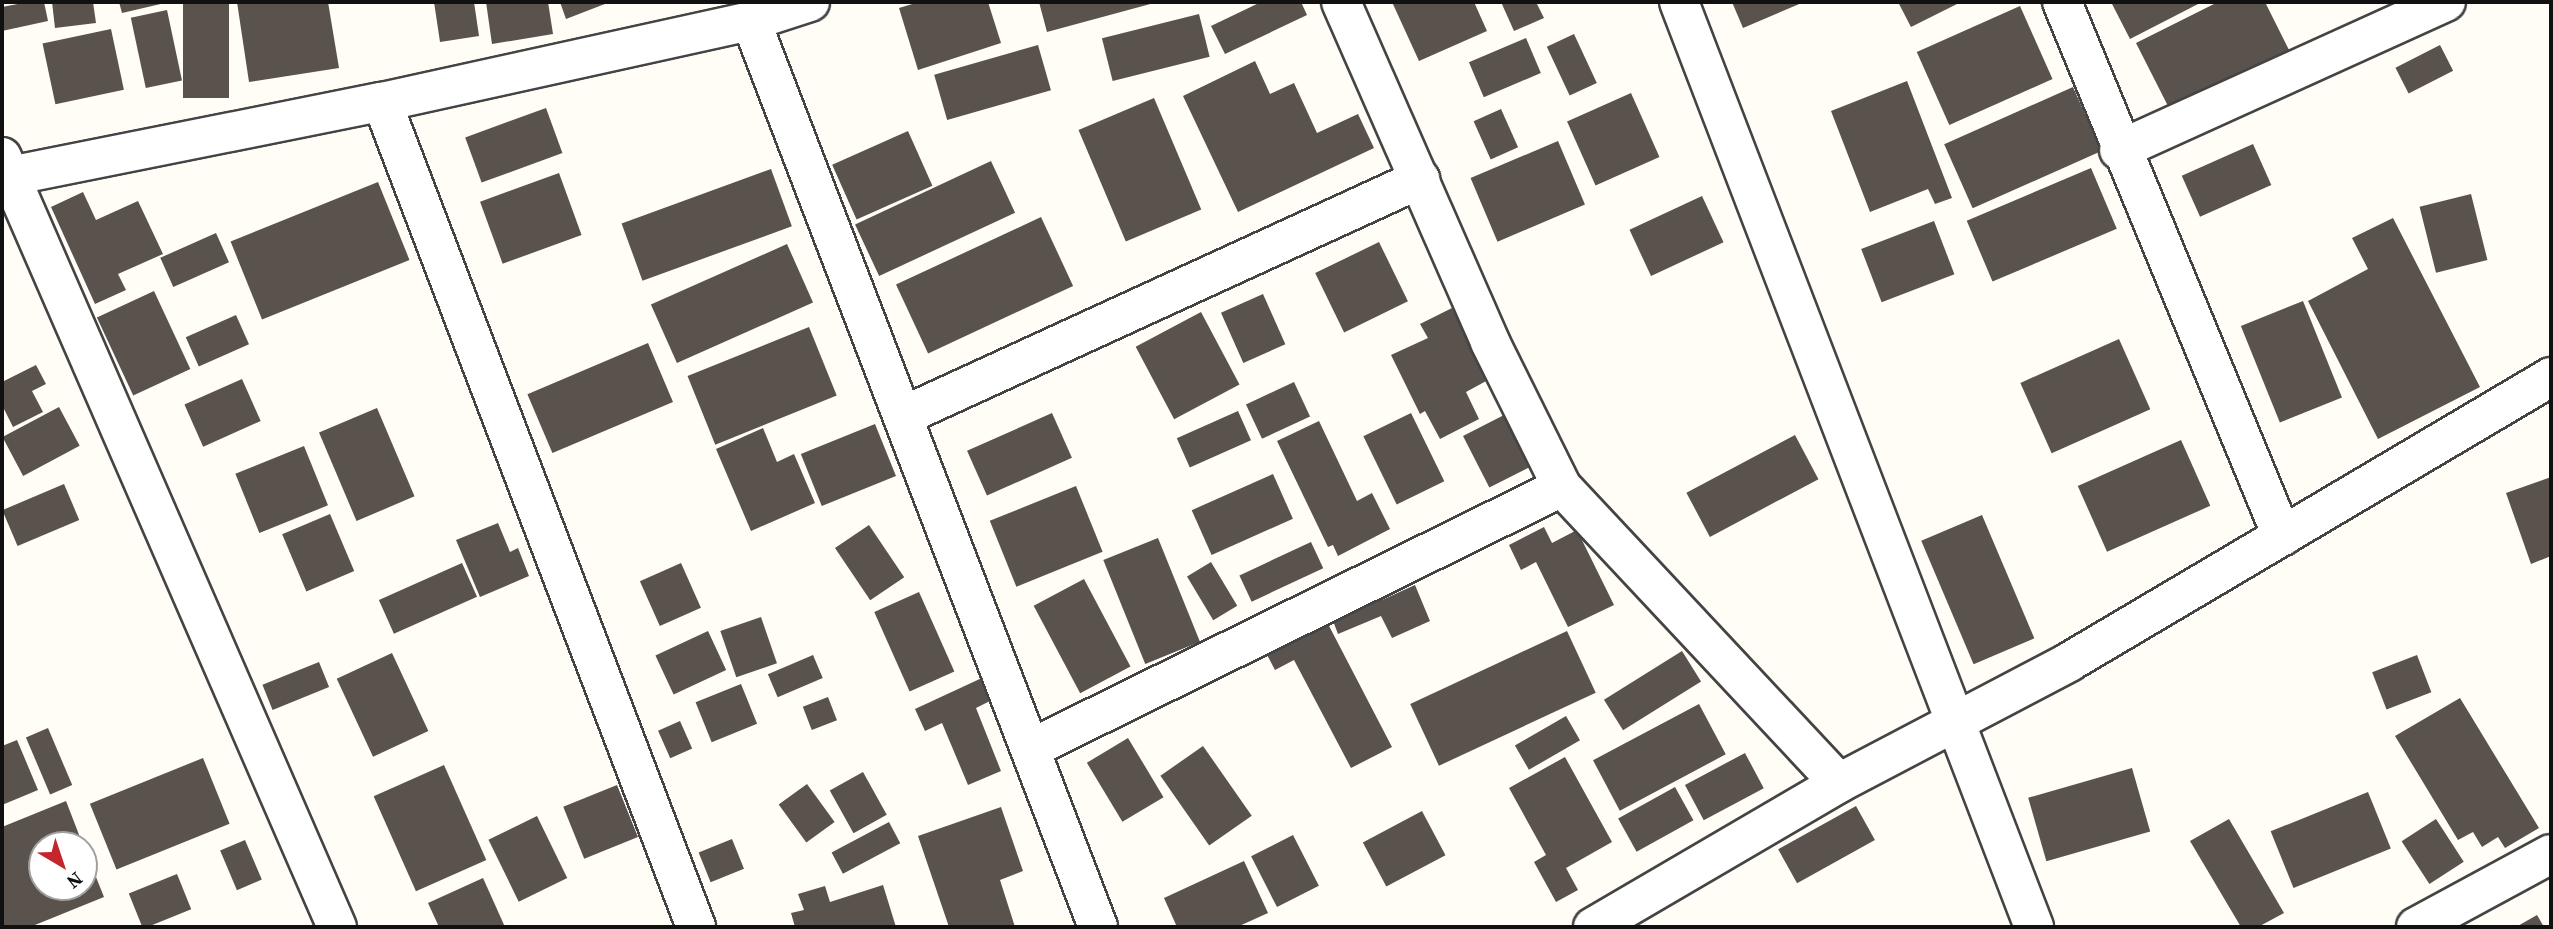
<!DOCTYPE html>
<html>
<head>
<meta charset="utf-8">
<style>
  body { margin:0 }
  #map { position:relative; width:2553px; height:929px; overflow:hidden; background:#fffdf5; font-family:"Source Serif 4",serif }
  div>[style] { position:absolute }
  .building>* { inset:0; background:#5a524d; transform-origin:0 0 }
  .roads { filter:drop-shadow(2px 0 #444) drop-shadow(-2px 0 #444) drop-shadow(0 2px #444) drop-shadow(0 -2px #444) }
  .minor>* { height:38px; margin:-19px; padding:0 19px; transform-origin:19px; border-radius:19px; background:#fff }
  span { translate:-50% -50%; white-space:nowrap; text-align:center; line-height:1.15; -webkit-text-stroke:7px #fff; paint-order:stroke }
  .frame { position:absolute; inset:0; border:4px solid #111; pointer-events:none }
  .north { position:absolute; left:28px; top:831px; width:70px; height:70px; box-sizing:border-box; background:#fff; border:2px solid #a0a0a0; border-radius:50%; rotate:141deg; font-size:19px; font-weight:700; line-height:28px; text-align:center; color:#111 }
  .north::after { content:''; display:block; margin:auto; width:24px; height:32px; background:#c4262e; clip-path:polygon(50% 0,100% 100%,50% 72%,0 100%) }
</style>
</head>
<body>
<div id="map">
  <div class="building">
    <i style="clip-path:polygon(28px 2px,44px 2px,48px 21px,2px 31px,2px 7px)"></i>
    <i style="clip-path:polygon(52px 2px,93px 2px,96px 23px,55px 28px)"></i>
    <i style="clip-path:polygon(119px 2px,165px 2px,165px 3px,122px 13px)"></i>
    <i style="left:183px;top:2px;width:46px;height:96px"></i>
    <i style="clip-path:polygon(237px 2px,328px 2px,339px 68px,249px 82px)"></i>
    <i style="clip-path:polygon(434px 2px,474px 2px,479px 36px,440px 42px)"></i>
    <i style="clip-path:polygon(486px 2px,548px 2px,553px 34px,492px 44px)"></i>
    <i style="clip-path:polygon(560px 2px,610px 2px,566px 19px)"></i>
    <i style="clip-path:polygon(919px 2px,988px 2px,1001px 43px,918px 70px,899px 8px)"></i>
    <i style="clip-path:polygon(1039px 2px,1154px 2px,1154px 3px,1047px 32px)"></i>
    <i style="clip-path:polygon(1261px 2px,1301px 2px,1307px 15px,1225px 54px,1211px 26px)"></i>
    <i style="clip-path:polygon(1392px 2px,1474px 2px,1487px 31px,1419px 61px)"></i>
    <i style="clip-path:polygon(1501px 2px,1536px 2px,1544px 18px,1514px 31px)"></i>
    <i style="clip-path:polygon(1732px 2px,1804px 2px,1743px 28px)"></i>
    <i style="clip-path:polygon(1898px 2px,1961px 2px,1911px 27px)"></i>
    <i style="clip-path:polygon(2111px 2px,2202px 2px,2130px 39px)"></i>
    <i style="clip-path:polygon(2218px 2px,2265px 2px,2289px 50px,2170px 110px,2136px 43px)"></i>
    <i style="left:2020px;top:6px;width:80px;height:113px;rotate:66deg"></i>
    <i style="left:167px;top:10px;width:72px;height:37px;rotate:78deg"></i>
    <i style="left:1199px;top:14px;width:44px;height:100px;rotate:76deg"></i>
    <i style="left:111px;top:29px;width:62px;height:70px;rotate:78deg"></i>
    <i style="left:1574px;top:34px;width:54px;height:30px;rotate:65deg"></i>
    <i style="left:1526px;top:38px;width:38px;height:62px;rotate:67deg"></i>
    <i style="left:1038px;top:45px;width:47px;height:108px;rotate:74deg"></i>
    <i style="left:2440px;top:45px;width:29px;height:50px;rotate:63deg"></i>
    <i style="clip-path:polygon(1255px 61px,1270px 94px,1294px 83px,1317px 133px,1358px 114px,1374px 148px,1238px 212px,1183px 96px)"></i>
    <i style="clip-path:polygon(1907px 81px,1952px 198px,1935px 204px,1928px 189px,1870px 212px,1831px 111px)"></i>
    <i style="left:2073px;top:87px;width:70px;height:141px;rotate:66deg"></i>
    <i style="left:1631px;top:93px;width:70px;height:70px;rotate:66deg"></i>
    <i style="left:1154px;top:98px;width:121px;height:82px;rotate:67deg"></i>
    <i style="left:546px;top:108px;width:48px;height:86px;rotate:70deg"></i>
    <i style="left:1501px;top:109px;width:42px;height:30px;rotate:66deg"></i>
    <i style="left:908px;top:131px;width:60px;height:83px;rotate:66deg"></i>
    <i style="left:1558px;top:141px;width:69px;height:95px;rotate:67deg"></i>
    <i style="left:2253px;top:144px;width:45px;height:78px;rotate:66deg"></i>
    <i style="left:991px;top:161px;width:57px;height:150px;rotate:65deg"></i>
    <i style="left:2091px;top:168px;width:66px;height:135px;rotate:67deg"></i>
    <i style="left:771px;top:169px;width:61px;height:159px;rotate:70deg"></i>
    <i style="left:559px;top:173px;width:66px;height:84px;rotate:70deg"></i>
    <i style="left:378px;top:182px;width:84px;height:159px;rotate:68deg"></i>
    <i style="clip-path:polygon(83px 192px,96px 220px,138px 201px,163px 254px,118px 274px,126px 290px,95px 304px,51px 207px)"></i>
    <i style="left:2471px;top:194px;width:68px;height:53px;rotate:76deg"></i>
    <i style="left:1702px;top:196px;width:51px;height:80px;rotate:65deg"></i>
    <i style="left:1041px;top:217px;width:76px;height:160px;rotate:65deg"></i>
    <i style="clip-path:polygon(2393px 218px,2480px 387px,2378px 439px,2308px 301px,2368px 269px,2352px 238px)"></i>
    <i style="left:1934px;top:221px;width:57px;height:78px;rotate:69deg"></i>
    <i style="left:216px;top:233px;width:32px;height:61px;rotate:66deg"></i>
    <i style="left:1379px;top:242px;width:66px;height:71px;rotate:64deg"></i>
    <i style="left:787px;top:244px;width:64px;height:149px;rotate:66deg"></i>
    <i style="left:154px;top:291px;width:86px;height:63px;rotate:65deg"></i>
    <i style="left:1263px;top:294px;width:55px;height:46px;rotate:66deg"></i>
    <i style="left:2303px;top:301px;width:104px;height:67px;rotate:68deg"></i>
    <i style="clip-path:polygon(1452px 308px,1488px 380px,1466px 392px,1479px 419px,1440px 439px,1425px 411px,1420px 414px,1391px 355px,1428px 338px,1420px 324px)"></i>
    <i style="left:1201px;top:312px;width:82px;height:74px;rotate:62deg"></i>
    <i style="left:236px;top:315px;width:32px;height:55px;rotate:66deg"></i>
    <i style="left:809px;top:327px;width:74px;height:131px;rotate:68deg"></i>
    <i style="left:2119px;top:339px;width:77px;height:108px;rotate:66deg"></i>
    <i style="left:648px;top:343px;width:64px;height:131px;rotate:67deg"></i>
    <i style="clip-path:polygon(36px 365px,46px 384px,32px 391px,43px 412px,13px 427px,2px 405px,2px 382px)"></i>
    <i style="left:242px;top:379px;width:46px;height:63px;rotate:66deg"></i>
    <i style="left:1294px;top:382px;width:38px;height:53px;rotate:65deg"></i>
    <i style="left:59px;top:407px;width:44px;height:64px;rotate:62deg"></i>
    <i style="left:377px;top:408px;width:96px;height:63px;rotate:67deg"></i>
    <i style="left:1238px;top:411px;width:32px;height:67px;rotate:66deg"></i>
    <i style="left:1052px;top:413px;width:49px;height:93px;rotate:66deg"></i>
    <i style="left:1411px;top:413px;width:76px;height:53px;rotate:64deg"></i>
    <i style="left:1504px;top:415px;width:58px;height:46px;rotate:63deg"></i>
    <i style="clip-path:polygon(1319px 421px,1357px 501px,1372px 493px,1390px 529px,1338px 556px,1333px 545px,1328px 547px,1277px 441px)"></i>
    <i style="left:875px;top:424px;width:56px;height:80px;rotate:68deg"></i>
    <i style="clip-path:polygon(763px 428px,777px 462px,794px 454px,815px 503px,751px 531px,716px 449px)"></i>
    <i style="left:1795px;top:435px;width:50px;height:123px;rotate:62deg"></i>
    <i style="left:2181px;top:440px;width:72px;height:113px;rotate:66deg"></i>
    <i style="left:304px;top:446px;width:64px;height:74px;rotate:68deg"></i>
    <i style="left:1273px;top:474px;width:49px;height:89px;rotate:66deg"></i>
    <i style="clip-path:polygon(2551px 477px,2551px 556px,2531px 564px,2506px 493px)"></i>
    <i style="left:64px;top:484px;width:39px;height:67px;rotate:67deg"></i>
    <i style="left:1076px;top:486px;width:71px;height:93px;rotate:68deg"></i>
    <i style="left:330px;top:514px;width:62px;height:52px;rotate:67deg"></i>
    <i style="left:1982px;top:515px;width:134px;height:66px;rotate:67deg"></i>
    <i style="clip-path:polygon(498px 523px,510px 552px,518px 548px,529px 576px,480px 597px,456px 540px)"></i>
    <i style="left:869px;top:525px;width:63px;height:41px;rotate:56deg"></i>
    <i style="clip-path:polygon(1544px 527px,1552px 543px,1577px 530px,1614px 605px,1568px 627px,1536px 562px,1521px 570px,1509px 545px)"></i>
    <i style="left:1158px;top:538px;width:112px;height:59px;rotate:68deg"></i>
    <i style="left:1311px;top:542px;width:29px;height:79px;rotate:65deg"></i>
    <i style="left:1211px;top:562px;width:51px;height:28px;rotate:59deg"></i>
    <i style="left:462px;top:563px;width:37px;height:91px;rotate:66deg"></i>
    <i style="left:681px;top:563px;width:49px;height:45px;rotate:66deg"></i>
    <i style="left:1084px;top:579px;width:99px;height:57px;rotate:62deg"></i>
    <i style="clip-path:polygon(1415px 585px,1430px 621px,1392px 638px,1381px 616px,1338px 634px,1330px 613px,1379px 592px,1382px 600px)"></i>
    <i style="left:919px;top:592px;width:87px;height:49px;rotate:66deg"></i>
    <i style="left:761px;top:617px;width:49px;height:43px;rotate:71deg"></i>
    <i style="clip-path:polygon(1327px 622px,1392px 747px,1351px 768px,1294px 660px,1275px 670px,1265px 651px)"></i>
    <i style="left:708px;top:631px;width:43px;height:58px;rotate:65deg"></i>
    <i style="left:1567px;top:631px;width:68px;height:173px;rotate:65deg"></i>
    <i style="left:1682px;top:651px;width:36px;height:92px;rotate:58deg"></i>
    <i style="left:392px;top:653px;width:86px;height:61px;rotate:65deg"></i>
    <i style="left:813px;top:655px;width:25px;height:49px;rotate:67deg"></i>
    <i style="left:2417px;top:655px;width:40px;height:48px;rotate:69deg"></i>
    <i style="left:319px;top:662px;width:27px;height:61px;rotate:68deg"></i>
    <i style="clip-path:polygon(984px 677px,994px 699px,976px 708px,1001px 771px,968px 785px,942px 723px,925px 731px,915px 709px)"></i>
    <i style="left:741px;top:684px;width:43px;height:49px;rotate:68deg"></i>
    <i style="left:828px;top:697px;width:25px;height:27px;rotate:69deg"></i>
    <i style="clip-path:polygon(2460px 698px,2539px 828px,2505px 848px,2498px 837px,2482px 847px,2473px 832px,2458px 840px,2395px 736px)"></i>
    <i style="left:1699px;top:704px;width:57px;height:120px;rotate:62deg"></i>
    <i style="left:1566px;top:716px;width:28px;height:59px;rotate:60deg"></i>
    <i style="left:680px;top:721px;width:30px;height:24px;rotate:66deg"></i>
    <i style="left:48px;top:728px;width:62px;height:24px;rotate:67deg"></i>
    <i style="left:1128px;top:738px;width:69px;height:48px;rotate:59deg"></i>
    <i style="clip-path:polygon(17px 740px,38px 790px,2px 805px,2px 746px)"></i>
    <i style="left:1203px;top:746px;width:85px;height:52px;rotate:55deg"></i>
    <i style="left:1745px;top:753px;width:40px;height:68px;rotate:62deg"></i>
    <i style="clip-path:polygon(1565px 757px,1612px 842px,1566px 868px,1578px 890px,1556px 902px,1534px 862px,1546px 855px,1509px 788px)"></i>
    <i style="left:203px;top:758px;width:71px;height:122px;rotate:68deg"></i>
    <i style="left:444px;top:765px;width:104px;height:77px;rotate:66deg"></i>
    <i style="left:2132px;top:768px;width:66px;height:108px;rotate:74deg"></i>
    <i style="left:863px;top:772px;width:49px;height:38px;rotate:61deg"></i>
    <i style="left:807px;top:784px;width:47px;height:35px;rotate:54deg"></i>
    <i style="left:617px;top:785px;width:56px;height:58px;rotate:68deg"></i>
    <i style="left:1675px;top:787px;width:38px;height:65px;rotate:61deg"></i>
    <i style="left:2368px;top:792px;width:61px;height:105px;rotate:68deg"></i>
    <i style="clip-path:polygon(66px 801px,83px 845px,42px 845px,42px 887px,84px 887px,84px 847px,104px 897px,30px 927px,2px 927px,2px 827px)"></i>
    <i style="left:1856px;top:806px;width:39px;height:89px;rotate:61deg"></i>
    <i style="clip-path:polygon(1001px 807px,1023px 871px,1000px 880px,1015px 927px,949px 927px,918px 836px)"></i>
    <i style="left:1422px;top:811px;width:50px;height:67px;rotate:62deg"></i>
    <i style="left:537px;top:816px;width:69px;height:54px;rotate:64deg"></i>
    <i style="clip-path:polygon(2229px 819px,2284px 913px,2258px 927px,2241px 927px,2190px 841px)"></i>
    <i style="left:2436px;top:819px;width:51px;height:41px;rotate:57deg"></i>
    <i style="left:889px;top:822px;width:24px;height:65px;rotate:62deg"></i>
    <i style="left:1293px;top:835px;width:57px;height:47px;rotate:63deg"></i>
    <i style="left:732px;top:839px;width:32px;height:36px;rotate:68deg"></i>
    <i style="left:245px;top:840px;width:43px;height:27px;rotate:67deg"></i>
    <i style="clip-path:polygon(1244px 861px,1268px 913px,1237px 927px,1177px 927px,1164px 898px)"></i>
    <i style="left:177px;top:874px;width:38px;height:52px;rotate:68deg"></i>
    <i style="clip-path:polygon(483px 878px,505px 927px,439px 927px,428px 903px)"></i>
    <i style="clip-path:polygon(883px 885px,896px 927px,795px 927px,791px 913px,804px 910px,798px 894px,825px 886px,830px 902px)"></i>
    <i style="clip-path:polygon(2537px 915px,2544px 927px,2516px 927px)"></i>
  </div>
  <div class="roads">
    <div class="minor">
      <i style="left:1341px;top:2px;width:371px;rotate:66.3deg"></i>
      <i style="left:1490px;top:342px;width:162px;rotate:63.6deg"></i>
      <i style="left:1562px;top:487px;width:405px;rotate:46.9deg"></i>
      <i style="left:1679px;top:2px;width:991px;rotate:69deg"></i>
      <i style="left:2062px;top:2px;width:578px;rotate:67.61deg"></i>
      <i style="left:751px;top:21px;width:970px;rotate:69.04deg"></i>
      <i style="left:382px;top:102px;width:883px;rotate:69.16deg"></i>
      <i style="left:2119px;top:150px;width:359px;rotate:-24.4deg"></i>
      <i style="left:2px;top:157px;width:840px;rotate:66.49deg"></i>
      <i style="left:10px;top:176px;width:379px;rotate:-11.3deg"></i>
      <i style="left:382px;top:102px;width:378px;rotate:-12.4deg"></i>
      <i style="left:751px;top:21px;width:62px;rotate:-17.9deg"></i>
      <i style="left:903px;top:416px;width:569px;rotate:-24.63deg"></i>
      <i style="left:1030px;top:749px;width:593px;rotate:-26.22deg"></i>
      <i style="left:1593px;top:927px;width:285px;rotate:-30.3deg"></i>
      <i style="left:1839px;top:783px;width:260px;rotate:-27.7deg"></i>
      <i style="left:2069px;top:662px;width:560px;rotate:-30.6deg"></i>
      <i style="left:2416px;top:927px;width:153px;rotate:-28.4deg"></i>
    </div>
  </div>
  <div class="frame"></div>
  <div class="north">N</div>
</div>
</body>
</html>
